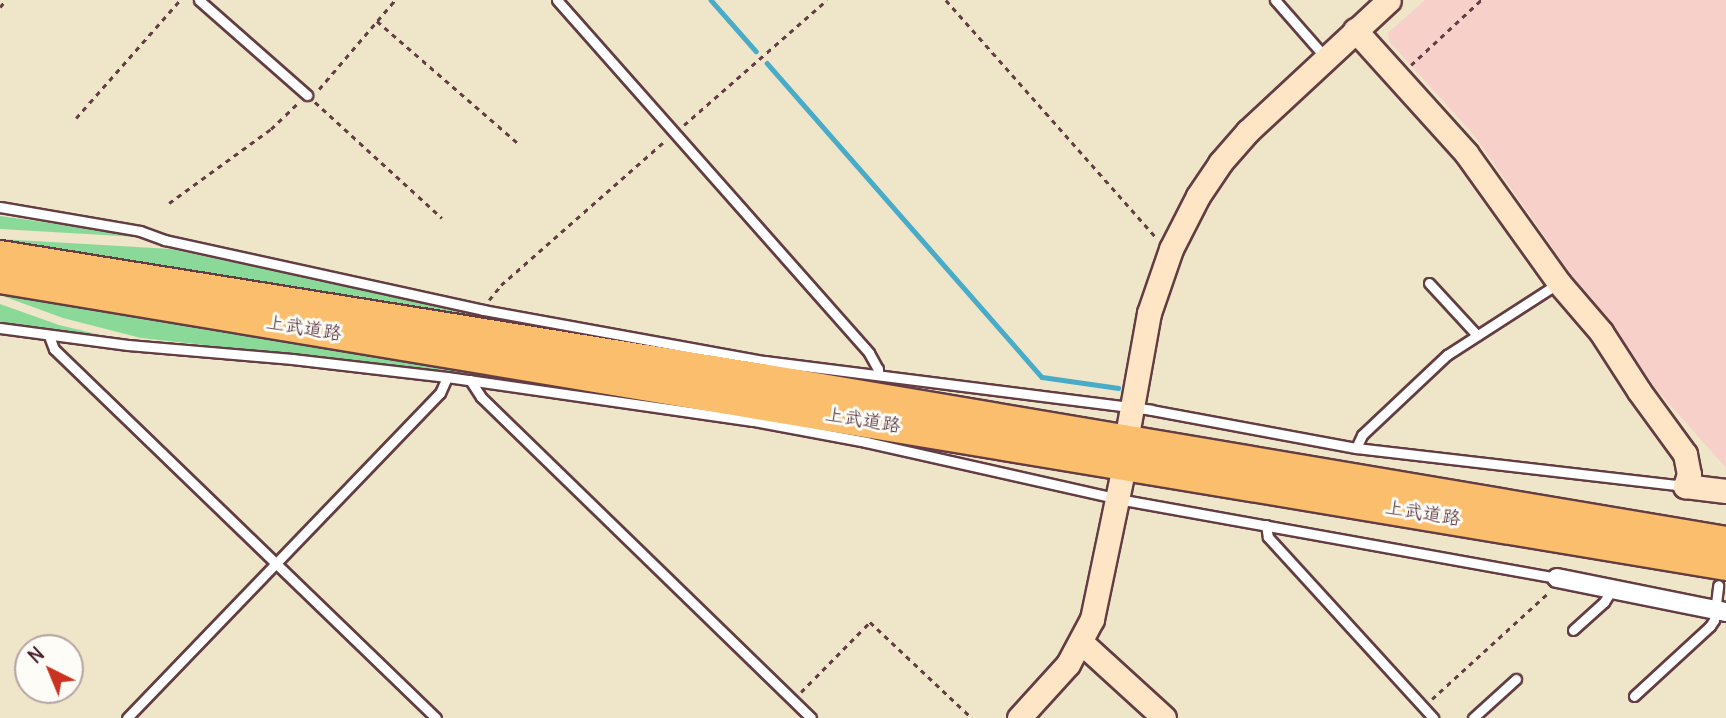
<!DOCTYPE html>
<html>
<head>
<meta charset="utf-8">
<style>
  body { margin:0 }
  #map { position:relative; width:1726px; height:718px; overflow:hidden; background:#efe5c8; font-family:Delius,"Klee One",sans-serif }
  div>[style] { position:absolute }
  .built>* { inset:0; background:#f7d1c9 }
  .green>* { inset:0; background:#8bd998 }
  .stream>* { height:4.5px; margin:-2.25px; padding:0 2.25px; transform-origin:2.25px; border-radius:2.25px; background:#48abc7 }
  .path>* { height:2.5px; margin-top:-1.25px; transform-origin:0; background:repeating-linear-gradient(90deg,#633d43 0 5px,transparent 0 10px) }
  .roads { filter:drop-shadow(2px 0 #633d43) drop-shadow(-2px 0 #633d43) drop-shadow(0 2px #633d43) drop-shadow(0 -2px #633d43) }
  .lane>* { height:9px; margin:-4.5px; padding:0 4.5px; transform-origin:4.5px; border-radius:4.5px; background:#fff }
  .street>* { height:18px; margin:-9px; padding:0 9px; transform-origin:9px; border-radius:9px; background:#fff }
  .secondary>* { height:23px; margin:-11.5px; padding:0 11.5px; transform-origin:11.5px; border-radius:11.5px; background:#fde5c5 }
  .highway>* { height:30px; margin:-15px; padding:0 15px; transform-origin:15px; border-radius:15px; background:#fabe6d }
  span { translate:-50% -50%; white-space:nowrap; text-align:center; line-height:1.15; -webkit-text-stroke:6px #fdfcf7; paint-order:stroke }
  .street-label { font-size:19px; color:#4a1f2b }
  .north { position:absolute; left:14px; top:634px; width:70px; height:70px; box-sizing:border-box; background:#fdfcf7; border:2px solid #b5a4a5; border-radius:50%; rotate:317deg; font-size:19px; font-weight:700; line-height:28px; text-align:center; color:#4a1f2b }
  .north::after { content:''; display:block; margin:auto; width:24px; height:32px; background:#c8321e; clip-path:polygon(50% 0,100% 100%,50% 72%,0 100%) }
</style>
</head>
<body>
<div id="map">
  <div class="built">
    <i style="clip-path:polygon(1425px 0,1726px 0,1726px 468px,1656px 389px,1615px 328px,1575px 280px,1474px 135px,1389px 41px,1388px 33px)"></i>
  </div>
  <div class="green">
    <i style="clip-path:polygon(0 216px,65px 225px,138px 237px,0 229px)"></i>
    <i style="clip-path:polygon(0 239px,171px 249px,571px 334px,0 242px)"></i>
    <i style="clip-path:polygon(0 290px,634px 397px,478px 375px,141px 338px,63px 318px,0 295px)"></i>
    <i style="clip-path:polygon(0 304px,59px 325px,117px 339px,0 322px)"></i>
  </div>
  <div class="stream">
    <i style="left:711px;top:0;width:68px;rotate:48.6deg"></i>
    <i style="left:767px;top:63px;width:417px;rotate:48.8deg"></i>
    <i style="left:1042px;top:377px;width:77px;rotate:8.2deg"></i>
  </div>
  <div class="path">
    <i style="left:946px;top:0;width:315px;rotate:48.5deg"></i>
    <i style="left:0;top:7px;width:9px;rotate:-49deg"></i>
    <i style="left:377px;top:21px;width:188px;rotate:40.9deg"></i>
    <i style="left:1411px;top:65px;width:96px;rotate:-42.9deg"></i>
    <i style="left:319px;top:89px;width:117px;rotate:-49.5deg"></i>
    <i style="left:315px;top:102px;width:172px;rotate:42.4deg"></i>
    <i style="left:76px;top:118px;width:157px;rotate:-48.6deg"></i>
    <i style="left:684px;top:125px;width:190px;rotate:-41.2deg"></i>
    <i style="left:169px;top:203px;width:126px;rotate:-36deg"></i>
    <i style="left:271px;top:129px;width:39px;rotate:-44deg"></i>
    <i style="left:489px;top:300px;width:19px;rotate:-51deg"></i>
    <i style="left:501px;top:285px;width:220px;rotate:-41.3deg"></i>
    <i style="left:801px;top:692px;width:98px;rotate:-45.4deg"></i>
    <i style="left:870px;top:622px;width:140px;rotate:43.3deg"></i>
    <i style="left:1432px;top:699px;width:157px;rotate:-42.4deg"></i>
  </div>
  <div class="roads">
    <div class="lane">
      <i style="left:199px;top:0;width:144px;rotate:41.3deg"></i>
      <i style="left:557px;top:0;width:471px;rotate:48.5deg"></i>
      <i style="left:869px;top:353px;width:18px;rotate:61deg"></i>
      <i style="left:878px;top:369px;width:6px;rotate:90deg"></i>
      <i style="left:1275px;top:0;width:76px;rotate:48.7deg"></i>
      <i style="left:0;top:207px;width:142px;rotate:9.7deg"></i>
      <i style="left:140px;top:231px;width:27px;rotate:20deg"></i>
      <i style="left:165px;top:240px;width:326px;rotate:12.4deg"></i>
      <i style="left:483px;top:310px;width:287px;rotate:10.3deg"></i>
      <i style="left:765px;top:361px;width:389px;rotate:7.2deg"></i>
      <i style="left:1151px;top:410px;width:208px;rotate:10.5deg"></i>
      <i style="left:1356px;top:448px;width:331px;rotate:6.6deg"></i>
      <i style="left:1429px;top:283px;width:71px;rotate:47.3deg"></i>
      <i style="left:0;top:328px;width:129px;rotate:7.6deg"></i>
      <i style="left:128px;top:345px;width:165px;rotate:4.9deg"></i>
      <i style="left:292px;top:359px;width:156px;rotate:6.6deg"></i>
      <i style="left:447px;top:377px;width:309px;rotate:8.2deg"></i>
      <i style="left:753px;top:421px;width:115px;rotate:10.5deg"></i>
      <i style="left:866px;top:442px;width:258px;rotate:12.7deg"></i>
      <i style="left:1118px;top:499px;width:446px;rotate:10.2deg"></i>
      <i style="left:49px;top:336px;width:14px;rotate:69deg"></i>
      <i style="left:54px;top:349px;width:531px;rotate:44.01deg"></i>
      <i style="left:470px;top:380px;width:20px;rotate:57deg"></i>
      <i style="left:481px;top:397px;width:460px;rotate:44.2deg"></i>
      <i style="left:1356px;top:448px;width:14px;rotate:-65deg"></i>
      <i style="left:1362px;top:435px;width:117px;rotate:-43.3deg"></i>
      <i style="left:1447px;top:355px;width:131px;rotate:-32.8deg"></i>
      <i style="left:1266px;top:525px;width:12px;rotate:81deg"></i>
      <i style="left:1268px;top:537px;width:245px;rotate:47.6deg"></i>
      <i style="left:1573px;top:630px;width:42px;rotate:-42.1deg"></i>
      <i style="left:1604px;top:602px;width:15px;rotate:-58deg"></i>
      <i style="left:1634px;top:696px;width:103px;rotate:-42.6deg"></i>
      <i style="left:1710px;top:626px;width:7px;rotate:-56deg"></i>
      <i style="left:1714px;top:620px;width:35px;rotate:-83deg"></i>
      <i style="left:127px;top:718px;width:451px;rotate:-46.1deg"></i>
      <i style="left:440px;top:393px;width:17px;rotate:-66deg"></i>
      <i style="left:1473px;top:718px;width:58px;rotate:-42.2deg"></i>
    </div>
    <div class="street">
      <i style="left:1557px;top:578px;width:172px;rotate:11.4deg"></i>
    </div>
    <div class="secondary">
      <i style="left:1355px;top:30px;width:166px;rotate:47.9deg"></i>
      <i style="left:1466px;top:153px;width:160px;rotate:54.4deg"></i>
      <i style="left:1559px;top:283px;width:65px;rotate:49.4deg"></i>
      <i style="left:1601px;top:332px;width:70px;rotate:57.2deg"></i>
      <i style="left:1639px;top:391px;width:78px;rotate:53.9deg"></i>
      <i style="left:1685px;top:454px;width:20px;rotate:79deg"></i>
      <i style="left:1689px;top:474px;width:13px;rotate:108deg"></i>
      <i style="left:1685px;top:486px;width:41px;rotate:7deg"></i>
      <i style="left:1129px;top:424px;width:113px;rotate:-79.8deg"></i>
      <i style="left:1149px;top:313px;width:68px;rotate:-71deg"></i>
      <i style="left:1171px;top:249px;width:59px;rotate:-63deg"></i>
      <i style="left:1198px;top:196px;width:40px;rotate:-56deg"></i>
      <i style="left:1220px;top:163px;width:43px;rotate:-48.8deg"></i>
      <i style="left:1248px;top:131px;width:192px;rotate:-42.9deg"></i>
      <i style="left:1082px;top:643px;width:111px;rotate:42.4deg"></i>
      <i style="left:1019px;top:718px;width:73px;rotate:-47.8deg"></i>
      <i style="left:1068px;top:664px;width:51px;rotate:-61.9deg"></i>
      <i style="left:1092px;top:619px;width:147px;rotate:-78.2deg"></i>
    </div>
    <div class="highway">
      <i style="left:0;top:256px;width:772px;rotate:9.17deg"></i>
      <i style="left:762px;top:379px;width:978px;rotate:9.6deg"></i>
      <i style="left:0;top:278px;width:1750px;rotate:9.44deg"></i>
    </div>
  </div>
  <div class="street-label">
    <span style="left:304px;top:328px;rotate:9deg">上武道路</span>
    <span style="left:863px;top:420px;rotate:9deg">上武道路</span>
    <span style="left:1423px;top:513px;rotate:9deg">上武道路</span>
  </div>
  <div class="north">N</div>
</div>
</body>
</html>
